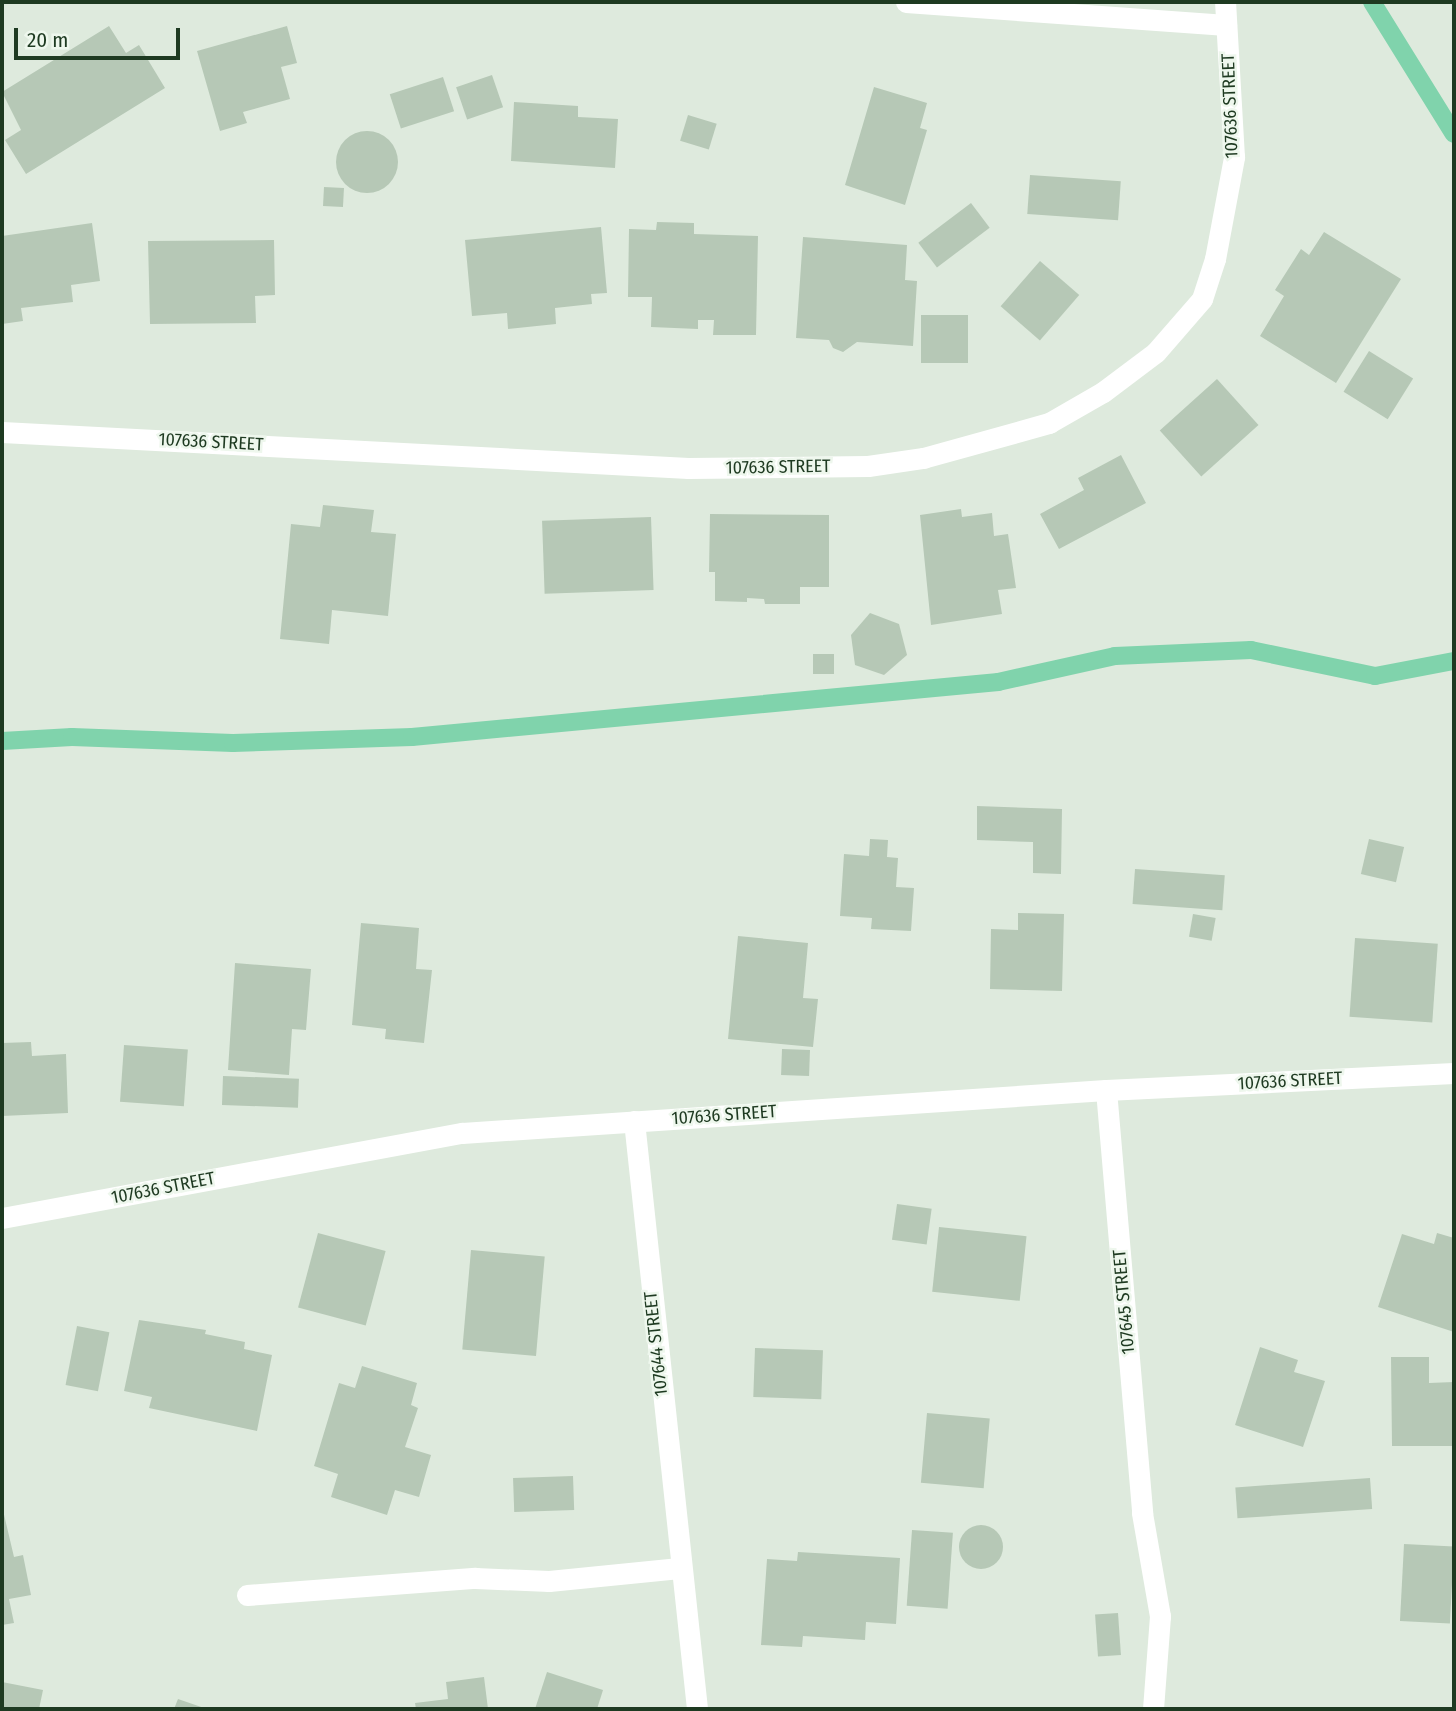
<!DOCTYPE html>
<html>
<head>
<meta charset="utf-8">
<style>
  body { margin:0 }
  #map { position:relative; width:1456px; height:1711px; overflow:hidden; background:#deeadd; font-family:"Fira Sans Condensed",sans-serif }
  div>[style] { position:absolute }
  .stream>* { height:18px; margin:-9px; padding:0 9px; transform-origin:9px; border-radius:9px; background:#80d3ac }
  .building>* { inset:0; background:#b6c8b6; transform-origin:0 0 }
  .round { border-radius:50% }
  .minor>* { height:21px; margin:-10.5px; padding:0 10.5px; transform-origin:10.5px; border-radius:10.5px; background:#fff }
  span { translate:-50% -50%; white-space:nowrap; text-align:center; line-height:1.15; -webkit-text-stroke:5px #eef7ed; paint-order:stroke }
  .street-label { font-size:18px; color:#1e3a21 }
  .frame { position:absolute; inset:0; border:4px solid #1e3a21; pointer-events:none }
  .scale { position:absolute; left:14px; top:28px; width:166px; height:32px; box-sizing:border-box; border:4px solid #1e3a21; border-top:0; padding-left:9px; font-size:21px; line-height:24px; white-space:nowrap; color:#1e3a21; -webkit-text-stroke:5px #eef7ed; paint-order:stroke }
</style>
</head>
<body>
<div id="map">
  <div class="stream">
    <i style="left:1372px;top:2px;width:155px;rotate:58.2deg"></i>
    <i style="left:2px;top:741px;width:70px;rotate:-3.3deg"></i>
    <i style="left:72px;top:737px;width:161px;rotate:2.1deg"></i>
    <i style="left:233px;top:743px;width:179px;rotate:-1.9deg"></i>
    <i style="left:412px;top:737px;width:589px;rotate:-5.36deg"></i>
    <i style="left:998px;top:682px;width:120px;rotate:-12.5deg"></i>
    <i style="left:1115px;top:656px;width:136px;rotate:-2.5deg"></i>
    <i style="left:1251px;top:650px;width:127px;rotate:11.8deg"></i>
    <i style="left:1375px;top:676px;width:80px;rotate:-10.8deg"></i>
  </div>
  <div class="building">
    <i style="clip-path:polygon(109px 26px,126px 53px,139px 45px,165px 88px,26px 174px,5px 140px,21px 130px,2px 92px)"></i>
    <i style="clip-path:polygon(287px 26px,297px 63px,281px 67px,290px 99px,243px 112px,247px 123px,220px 131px,197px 51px)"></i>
    <i style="left:492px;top:75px;width:34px;height:38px;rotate:71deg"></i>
    <i style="left:443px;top:77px;width:36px;height:56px;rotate:72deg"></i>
    <i style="clip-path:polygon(874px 87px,927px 103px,920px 128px,927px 130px,905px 205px,845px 185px)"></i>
    <i style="clip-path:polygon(514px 102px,578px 106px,578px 117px,618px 119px,615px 168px,511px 161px)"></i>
    <i style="left:688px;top:115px;width:30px;height:27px;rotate:17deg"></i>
    <i class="round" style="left:336px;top:131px;width:62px;height:62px"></i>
    <i style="left:1030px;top:175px;width:91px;height:39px;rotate:4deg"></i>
    <i style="left:324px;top:187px;width:20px;height:19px;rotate:3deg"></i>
    <i style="left:971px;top:203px;width:31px;height:66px;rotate:53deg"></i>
    <i style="clip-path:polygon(657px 222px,694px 223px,694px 234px,758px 236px,756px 335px,713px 335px,714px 320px,698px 320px,698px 329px,651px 327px,652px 297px,628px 297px,629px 229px,656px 230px)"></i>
    <i style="clip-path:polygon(92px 223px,100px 281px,71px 285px,73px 302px,21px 308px,23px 321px,2px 324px,2px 236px)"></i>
    <i style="clip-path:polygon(601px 227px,607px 293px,591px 294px,592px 304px,555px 308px,556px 324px,508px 329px,507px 313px,472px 316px,465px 240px)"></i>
    <i style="clip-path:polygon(1324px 232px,1401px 279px,1336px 383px,1260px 336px,1284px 296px,1275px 290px,1301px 249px,1309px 255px)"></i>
    <i style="clip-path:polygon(803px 237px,907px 245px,905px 280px,917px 281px,913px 346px,857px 342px,843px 352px,833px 348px,829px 340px,796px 338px)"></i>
    <i style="clip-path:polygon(274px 240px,275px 295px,255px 296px,256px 323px,150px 324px,148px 241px)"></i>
    <i style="left:1040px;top:261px;width:52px;height:60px;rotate:41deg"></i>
    <i style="left:921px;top:315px;width:47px;height:48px"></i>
    <i style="left:1369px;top:351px;width:52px;height:48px;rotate:32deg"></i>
    <i style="left:1217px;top:379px;width:62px;height:77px;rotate:48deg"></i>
    <i style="clip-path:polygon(1121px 455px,1146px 503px,1059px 549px,1040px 514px,1084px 490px,1078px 478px)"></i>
    <i style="clip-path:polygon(323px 505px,374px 510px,371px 532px,396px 534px,388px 616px,332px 610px,329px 644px,280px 639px,291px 524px,320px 527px)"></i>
    <i style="clip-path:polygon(961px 509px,962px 517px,992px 513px,994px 536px,1008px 534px,1016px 588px,998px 590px,1002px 614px,931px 625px,920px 515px)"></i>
    <i style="clip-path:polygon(710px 514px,829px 515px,829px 587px,800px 587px,800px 604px,765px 604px,764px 599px,747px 598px,747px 602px,715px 601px,715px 572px,709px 572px)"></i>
    <i style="left:651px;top:517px;width:73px;height:109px;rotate:88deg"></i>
    <i style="clip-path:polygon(870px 613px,899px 624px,907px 655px,884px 675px,855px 665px,851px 635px)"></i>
    <i style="left:813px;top:654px;width:21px;height:20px"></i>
    <i style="clip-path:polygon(977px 806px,1062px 809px,1061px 874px,1033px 873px,1033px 842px,977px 840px)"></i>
    <i style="clip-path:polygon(870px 839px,888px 840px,887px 857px,898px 858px,896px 887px,914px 888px,911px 931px,871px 929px,872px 918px,840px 916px,844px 854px,869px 856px)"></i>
    <i style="left:1369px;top:839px;width:36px;height:36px;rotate:13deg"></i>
    <i style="left:1135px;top:869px;width:90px;height:35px;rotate:4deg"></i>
    <i style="clip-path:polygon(1018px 913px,1064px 914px,1062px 991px,990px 989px,991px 929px,1018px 930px)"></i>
    <i style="left:1193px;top:914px;width:23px;height:23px;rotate:10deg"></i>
    <i style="clip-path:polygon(361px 923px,419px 928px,416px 969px,432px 970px,424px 1043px,385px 1039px,386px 1029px,352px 1025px)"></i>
    <i style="clip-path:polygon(738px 936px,808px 943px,803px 998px,818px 999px,813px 1047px,728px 1039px)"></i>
    <i style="left:1355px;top:938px;width:83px;height:79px;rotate:4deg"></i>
    <i style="clip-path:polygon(235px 963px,311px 969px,306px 1030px,292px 1029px,289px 1075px,228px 1070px)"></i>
    <i style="clip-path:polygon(31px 1042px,32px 1056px,66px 1054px,68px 1113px,2px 1116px,2px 1043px)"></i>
    <i style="left:124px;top:1045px;width:64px;height:57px;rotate:4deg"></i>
    <i style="left:782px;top:1049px;width:28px;height:26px;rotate:2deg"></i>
    <i style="left:223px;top:1076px;width:76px;height:29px;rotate:2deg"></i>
    <i style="left:897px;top:1204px;width:35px;height:36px;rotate:8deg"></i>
    <i style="left:939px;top:1227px;width:88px;height:65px;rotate:6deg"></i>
    <i style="left:318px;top:1233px;width:70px;height:77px;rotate:15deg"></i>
    <i style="clip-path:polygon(1437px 1233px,1454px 1238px,1454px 1332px,1378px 1307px,1402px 1234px,1434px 1244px)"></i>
    <i style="left:471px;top:1250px;width:74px;height:100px;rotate:5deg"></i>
    <i style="clip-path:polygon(139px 1320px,206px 1330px,205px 1334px,245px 1342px,244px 1349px,272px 1355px,257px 1431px,149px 1408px,152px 1397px,124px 1391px)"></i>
    <i style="left:77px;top:1326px;width:33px;height:60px;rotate:11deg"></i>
    <i style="clip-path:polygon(1260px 1347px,1298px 1360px,1294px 1372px,1325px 1381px,1303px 1447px,1235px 1425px)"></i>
    <i style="left:755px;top:1348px;width:68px;height:49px;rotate:2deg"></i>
    <i style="clip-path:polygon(1391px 1357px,1429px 1357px,1429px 1383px,1454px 1382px,1454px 1446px,1392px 1446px)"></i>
    <i style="clip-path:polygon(362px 1366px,417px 1383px,411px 1405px,418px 1408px,405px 1447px,431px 1455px,419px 1497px,395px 1490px,387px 1515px,331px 1497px,338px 1474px,314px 1466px,339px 1383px,355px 1388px)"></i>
    <i style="left:927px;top:1413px;width:63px;height:70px;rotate:5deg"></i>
    <i style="left:573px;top:1476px;width:34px;height:60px;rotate:88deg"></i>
    <i style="left:1370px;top:1478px;width:31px;height:135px;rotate:86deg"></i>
    <i style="clip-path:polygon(2px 1506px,14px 1557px,23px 1555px,31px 1595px,9px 1599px,14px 1623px,2px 1625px)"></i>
    <i class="round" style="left:959px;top:1525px;width:44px;height:44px"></i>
    <i style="left:912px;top:1530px;width:41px;height:76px;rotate:4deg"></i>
    <i style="left:1404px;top:1544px;width:50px;height:77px;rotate:3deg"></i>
    <i style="clip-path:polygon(798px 1552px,900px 1558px,896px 1624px,866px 1622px,865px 1640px,803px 1636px,802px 1647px,761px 1645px,767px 1559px,797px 1561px)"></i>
    <i style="left:1118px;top:1613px;width:42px;height:23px;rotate:86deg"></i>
    <i style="clip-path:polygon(547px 1672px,603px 1690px,597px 1709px,535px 1709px)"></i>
    <i style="clip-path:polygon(484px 1677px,488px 1709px,416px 1709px,415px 1703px,448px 1699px,446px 1682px)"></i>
    <i style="clip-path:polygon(2px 1682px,43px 1690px,39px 1709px,2px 1709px)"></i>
    <i style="clip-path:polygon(178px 1699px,207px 1709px,174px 1709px)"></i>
  </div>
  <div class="minor">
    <i style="left:906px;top:2px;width:321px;rotate:4.1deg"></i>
    <i style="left:2px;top:432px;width:687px;rotate:3deg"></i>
    <i style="left:688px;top:468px;width:180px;rotate:-0.6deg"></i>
    <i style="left:868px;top:466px;width:56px;rotate:-8.3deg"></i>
    <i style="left:923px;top:458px;width:131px;rotate:-15.5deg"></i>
    <i style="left:1049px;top:423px;width:62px;rotate:-29.9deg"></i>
    <i style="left:1103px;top:392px;width:66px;rotate:-37deg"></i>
    <i style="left:1156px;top:352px;width:70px;rotate:-49deg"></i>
    <i style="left:1202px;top:299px;width:42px;rotate:-72deg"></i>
    <i style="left:1215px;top:259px;width:104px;rotate:-79.4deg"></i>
    <i style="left:1234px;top:157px;width:155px;rotate:-93.3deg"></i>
    <i style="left:1106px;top:1090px;width:425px;rotate:85.1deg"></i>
    <i style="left:1142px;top:1513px;width:105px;rotate:80.1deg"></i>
    <i style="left:1160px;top:1616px;width:93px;rotate:94.3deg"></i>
    <i style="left:634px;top:1121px;width:591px;rotate:83.88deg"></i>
    <i style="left:2px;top:1218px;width:468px;rotate:-10.5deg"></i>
    <i style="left:462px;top:1133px;width:645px;rotate:-3.82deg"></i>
    <i style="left:1106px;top:1090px;width:348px;rotate:-2.8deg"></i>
    <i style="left:247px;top:1595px;width:229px;rotate:-4.3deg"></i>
    <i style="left:475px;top:1578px;width:74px;rotate:2.3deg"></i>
    <i style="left:549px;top:1581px;width:131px;rotate:-5.7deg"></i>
  </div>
  <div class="street-label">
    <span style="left:1230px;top:106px;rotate:-92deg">107636 STREET</span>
    <span style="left:211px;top:442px;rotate:3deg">107636 STREET</span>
    <span style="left:778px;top:467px;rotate:-1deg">107636 STREET</span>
    <span style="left:1290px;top:1081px;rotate:-3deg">107636 STREET</span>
    <span style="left:724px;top:1115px;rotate:-4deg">107636 STREET</span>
    <span style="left:163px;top:1188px;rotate:-11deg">107636 STREET</span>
    <span style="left:1124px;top:1302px;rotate:-95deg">107645 STREET</span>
    <span style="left:656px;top:1344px;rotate:-96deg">107644 STREET</span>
  </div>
  <div class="frame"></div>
  <div class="scale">20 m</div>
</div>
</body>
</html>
